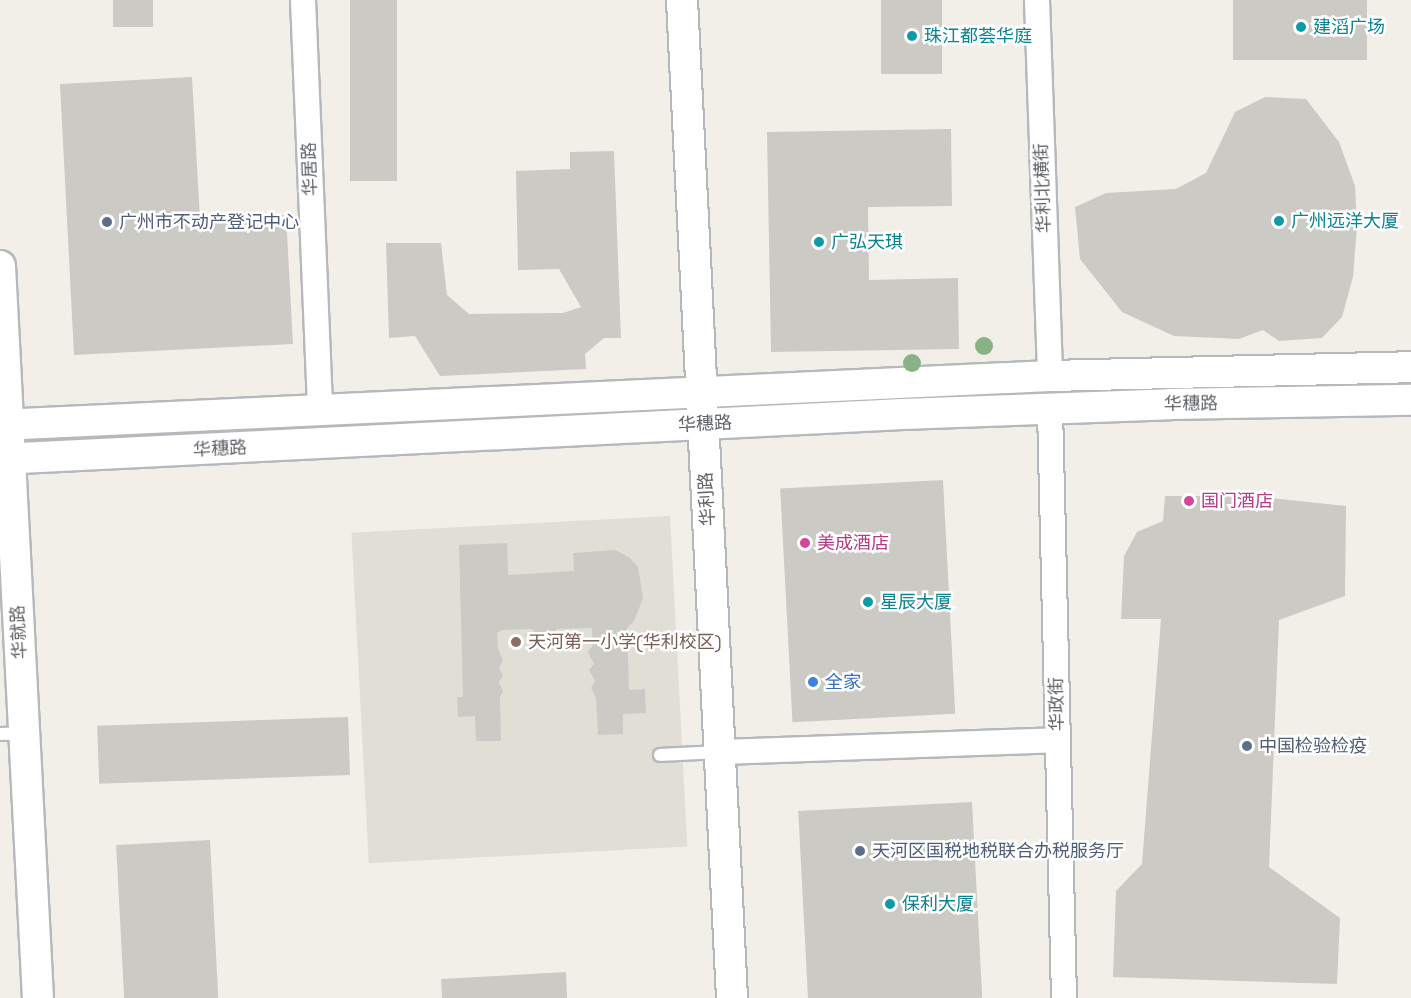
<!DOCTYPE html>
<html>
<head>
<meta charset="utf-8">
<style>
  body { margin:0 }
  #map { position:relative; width:1411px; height:998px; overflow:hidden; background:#f1efe8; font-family:"Space Grotesk","Noto Sans SC",sans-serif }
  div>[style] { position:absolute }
  .education>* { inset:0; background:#e1ded6; transform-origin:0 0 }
  .building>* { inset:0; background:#cccac5; transform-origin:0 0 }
  .roads { filter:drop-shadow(2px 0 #b5b8bc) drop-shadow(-2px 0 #b5b8bc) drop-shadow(0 2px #b5b8bc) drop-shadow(0 -2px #b5b8bc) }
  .service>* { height:12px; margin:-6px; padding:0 6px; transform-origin:6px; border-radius:6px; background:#fff }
  .minor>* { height:24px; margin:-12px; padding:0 12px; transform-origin:12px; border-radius:12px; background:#fff }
  .tertiary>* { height:30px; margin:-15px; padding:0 15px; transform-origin:15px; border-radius:15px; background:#fff }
  .trees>* { width:18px; height:18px; margin:-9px; border-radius:50%; background:#89b387 }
  .dots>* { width:16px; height:16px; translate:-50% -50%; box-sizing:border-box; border:3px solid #fff; border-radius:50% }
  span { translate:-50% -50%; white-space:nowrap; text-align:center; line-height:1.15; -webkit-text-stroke:5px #fff; paint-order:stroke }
  .culture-label { font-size:18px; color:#0d838f }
  .left { translate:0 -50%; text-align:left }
  .street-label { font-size:18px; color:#5f6368 }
  .service-label { font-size:18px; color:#4e5e75 }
  .hotel-label { font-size:18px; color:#b23c85 }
  .education-label { font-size:18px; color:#785e54 }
  .shop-label { font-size:18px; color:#366cbe }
</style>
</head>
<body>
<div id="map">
  <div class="education">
    <i style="left:670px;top:516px;width:331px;height:319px;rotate:87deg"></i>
  </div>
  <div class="building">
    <i style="left:113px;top:0;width:40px;height:27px"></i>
    <i style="left:350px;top:0;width:47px;height:181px"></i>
    <i style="left:881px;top:0;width:61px;height:74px"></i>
    <i style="left:1233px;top:0;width:134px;height:60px"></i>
    <i style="clip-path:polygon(192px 77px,200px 219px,286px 215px,293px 344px,74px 355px,60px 84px)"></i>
    <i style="clip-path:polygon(1265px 97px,1306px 99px,1339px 142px,1355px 186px,1357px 226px,1353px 277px,1342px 317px,1322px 338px,1279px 341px,1263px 330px,1239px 339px,1174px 336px,1122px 312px,1080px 259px,1075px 207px,1106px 193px,1176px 189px,1206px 173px,1235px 112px)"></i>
    <i style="clip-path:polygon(951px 129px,952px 206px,868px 207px,869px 280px,958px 278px,959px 349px,771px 352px,767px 132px)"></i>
    <i style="clip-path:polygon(614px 151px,621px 338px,604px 338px,585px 354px,586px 369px,440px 376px,415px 336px,389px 338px,386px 243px,441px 243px,447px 295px,469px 314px,563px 313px,581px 307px,559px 269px,518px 270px,516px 171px,570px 169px,570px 152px)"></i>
    <i style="left:943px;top:480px;width:234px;height:163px;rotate:87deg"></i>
    <i style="clip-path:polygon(1165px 496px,1251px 496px,1346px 506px,1345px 596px,1279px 620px,1269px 867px,1340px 918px,1337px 984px,1113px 977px,1116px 891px,1142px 864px,1161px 619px,1121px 619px,1124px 556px,1137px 532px,1163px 521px)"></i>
    <i style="clip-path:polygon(507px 543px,508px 575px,574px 571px,573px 553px,615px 550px,629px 557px,638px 567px,643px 598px,634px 621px,627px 628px,629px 690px,645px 689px,646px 713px,623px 714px,623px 734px,598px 735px,596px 698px,591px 688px,595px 681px,589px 670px,594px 664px,588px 652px,593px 645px,592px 628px,557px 629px,551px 638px,545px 639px,538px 636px,532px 629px,502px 630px,497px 633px,498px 649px,503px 660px,499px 668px,503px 675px,499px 682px,503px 691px,500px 697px,501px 741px,476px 741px,475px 716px,458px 717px,457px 697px,463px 697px,459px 545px)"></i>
    <i style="left:348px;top:717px;width:58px;height:251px;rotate:88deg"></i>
    <i style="left:972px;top:802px;width:196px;height:174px;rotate:87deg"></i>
    <i style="left:210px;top:840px;width:158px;height:94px;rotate:87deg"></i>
    <i style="clip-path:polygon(566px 972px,567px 998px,442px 998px,441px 979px)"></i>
  </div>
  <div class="roads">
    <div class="service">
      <i style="left:0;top:734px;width:24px;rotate:-2deg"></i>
      <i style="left:660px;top:755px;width:59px;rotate:-2.9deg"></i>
    </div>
    <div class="minor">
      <i style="left:303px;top:0;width:410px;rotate:87.6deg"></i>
      <i style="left:1037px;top:0;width:376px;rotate:88deg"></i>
      <i style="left:1050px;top:409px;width:589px;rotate:88.64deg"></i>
      <i style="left:720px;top:752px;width:338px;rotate:-2deg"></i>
    </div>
    <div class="tertiary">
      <i style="left:682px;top:0;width:999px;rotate:87.13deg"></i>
      <i style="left:0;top:266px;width:733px;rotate:87.03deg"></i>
      <i style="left:0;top:425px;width:1051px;rotate:-2.67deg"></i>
      <i style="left:1050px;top:376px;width:361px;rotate:-1.4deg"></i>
      <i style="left:0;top:459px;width:904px;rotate:-2.85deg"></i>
      <i style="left:903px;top:414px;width:267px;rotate:-2.1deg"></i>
      <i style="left:1170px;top:404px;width:241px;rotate:-1deg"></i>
    </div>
  </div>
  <div class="trees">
    <i style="left:984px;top:346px"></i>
    <i style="left:912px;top:363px"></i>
  </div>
  <div class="dots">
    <i style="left:1301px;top:27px;background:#0f9aa8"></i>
    <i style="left:912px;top:36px;background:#0f9aa8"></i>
    <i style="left:1279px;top:221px;background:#0f9aa8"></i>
    <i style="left:107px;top:222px;background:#5c6f8a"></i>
    <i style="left:819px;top:242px;background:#0f9aa8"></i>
    <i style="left:1189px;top:501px;background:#d1479c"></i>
    <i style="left:805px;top:543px;background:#d1479c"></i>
    <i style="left:868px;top:602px;background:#0f9aa8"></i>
    <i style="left:516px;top:642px;background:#8d6e63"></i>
    <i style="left:813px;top:682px;background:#3f7fe0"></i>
    <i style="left:1247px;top:746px;background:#5c6f8a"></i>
    <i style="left:860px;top:851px;background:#5c6f8a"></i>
    <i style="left:890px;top:904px;background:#0f9aa8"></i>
  </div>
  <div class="culture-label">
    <span class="left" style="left:1313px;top:27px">建滔广场</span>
    <span class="left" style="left:924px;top:36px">珠江都荟华庭</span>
    <span class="left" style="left:1291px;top:221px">广州远洋大厦</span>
    <span class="left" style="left:831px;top:242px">广弘天琪</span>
    <span class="left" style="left:880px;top:602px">星辰大厦</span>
    <span class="left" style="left:902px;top:904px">保利大厦</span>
  </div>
  <div class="street-label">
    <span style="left:310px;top:169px;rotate:-92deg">华居路</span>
    <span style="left:1043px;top:188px;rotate:-92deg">华利北横街</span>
    <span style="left:1191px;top:404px;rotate:-1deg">华穗路</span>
    <span style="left:705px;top:424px;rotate:-3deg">华穗路</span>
    <span style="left:220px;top:449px;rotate:-3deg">华穗路</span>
    <span style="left:707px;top:499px;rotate:-93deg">华利路</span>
    <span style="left:19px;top:632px;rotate:-93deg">华就路</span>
    <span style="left:1057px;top:704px;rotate:-91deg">华政街</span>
  </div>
  <div class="service-label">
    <span class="left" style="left:119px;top:222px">广州市不动产登记中心</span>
    <span class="left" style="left:1259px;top:746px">中国检验检疫</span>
    <span class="left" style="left:872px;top:851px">天河区国税地税联合办税服务厅</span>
  </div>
  <div class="hotel-label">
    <span class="left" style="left:1201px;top:501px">国门酒店</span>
    <span class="left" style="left:817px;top:543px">美成酒店</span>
  </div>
  <div class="education-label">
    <span class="left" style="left:528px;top:642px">天河第一小学(华利校区)</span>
  </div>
  <div class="shop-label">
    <span class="left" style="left:825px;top:682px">全家</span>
  </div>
</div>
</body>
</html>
